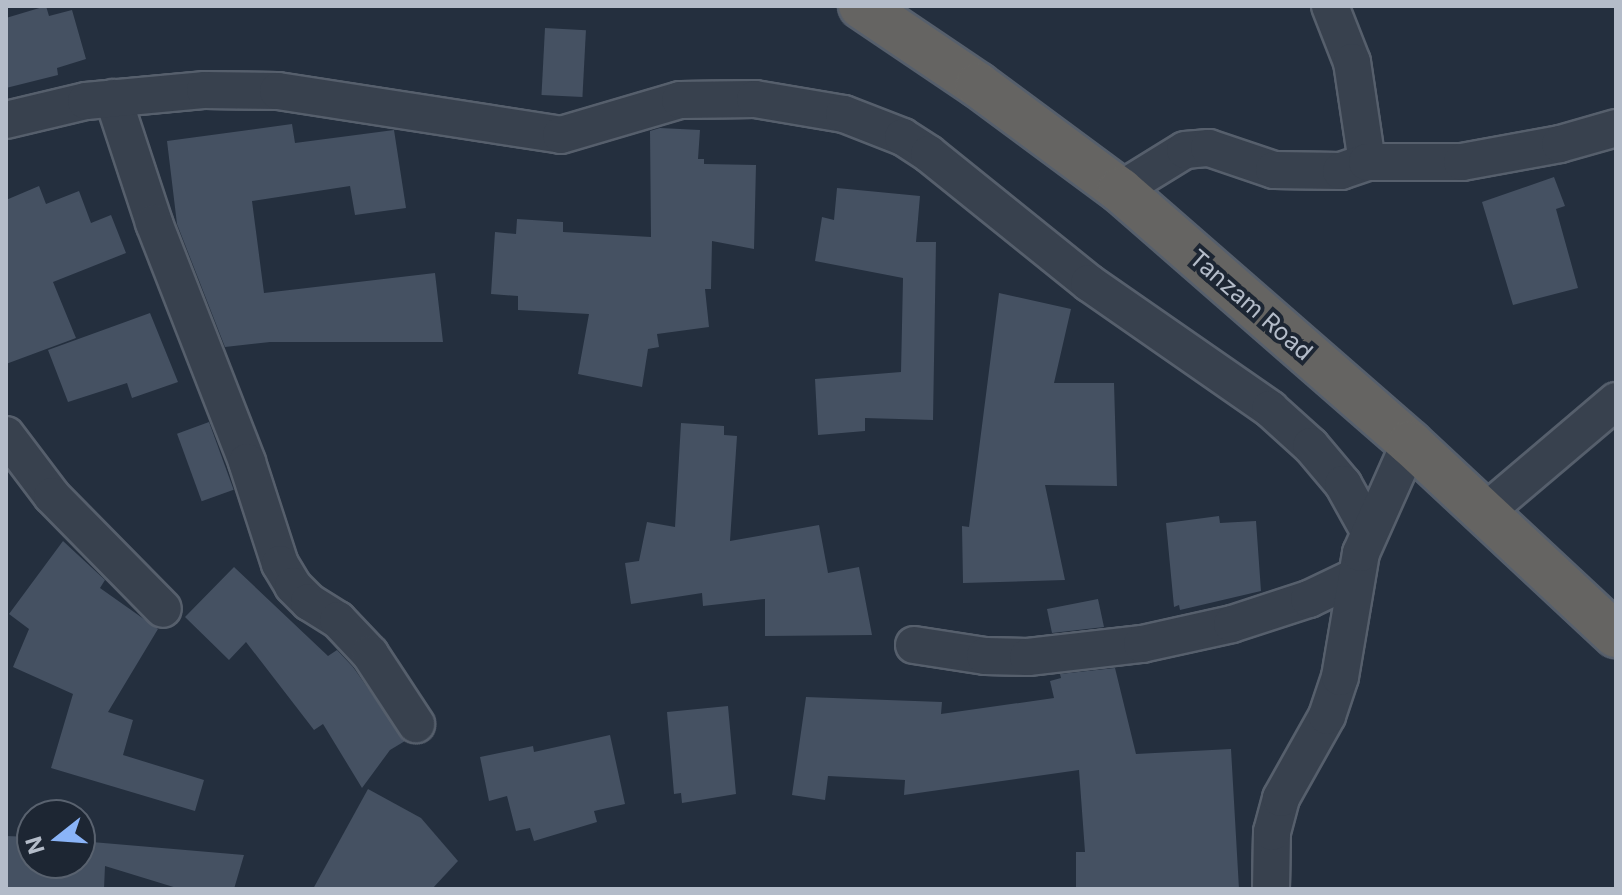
<!DOCTYPE html>
<html>
<head>
<meta charset="utf-8">
<style>
  body { margin:0 }
  #map { position:relative; width:1622px; height:895px; overflow:hidden; background:#242f3e; font-family:Inter,sans-serif }
  div>[style] { position:absolute }
  .building>* { inset:0; background:#455162; transform-origin:0 0 }
  .roads { filter:drop-shadow(2px 0 #565f6c) drop-shadow(-2px 0 #565f6c) drop-shadow(0 2px #565f6c) drop-shadow(0 -2px #565f6c) }
  .minor>* { height:36px; margin:-18px; padding:0 18px; transform-origin:18px; border-radius:18px; background:#38414e }
  .trunk>* { height:44px; margin:-22px; padding:0 22px; transform-origin:22px; border-radius:22px; background:#656462 }
  span { translate:-50% -50%; white-space:nowrap; text-align:center; line-height:1.15; -webkit-text-stroke:8px #1d2633; paint-order:stroke }
  .street-label { font-size:24px; color:#b4bcc9 }
  .frame { position:absolute; inset:0; border:8px solid #b4bcc9; pointer-events:none }
  .north { position:absolute; left:16px; top:799px; width:80px; height:80px; box-sizing:border-box; background:#1d2633; border:2px solid #59626f; border-radius:50%; rotate:253deg; font-size:22px; font-weight:700; line-height:32px; text-align:center; color:#b4bcc9 }
  .north::after { content:''; display:block; margin:auto; width:28px; height:36px; background:#8ab4f8; clip-path:polygon(50% 0,100% 100%,50% 72%,0 100%) }
</style>
</head>
<body>
<div id="map">
  <div class="building">
    <i style="clip-path:polygon(46px 6px,49px 16px,72px 10px,86px 59px,57px 68px,58px 75px,6px 88px,6px 18px)"></i>
    <i style="left:545px;top:28px;width:41px;height:67px;rotate:3deg"></i>
    <i style="clip-path:polygon(292px 124px,295px 143px,394px 130px,406px 208px,355px 215px,350px 186px,252px 201px,264px 293px,435px 273px,443px 342px,270px 342px,225px 347px,177px 224px,167px 141px)"></i>
    <i style="clip-path:polygon(660px 128px,700px 130px,698px 159px,704px 159px,704px 164px,756px 165px,754px 249px,712px 241px,711px 289px,705px 289px,709px 327px,657px 334px,659px 347px,648px 349px,642px 387px,578px 374px,589px 314px,518px 310px,518px 296px,491px 294px,495px 232px,516px 234px,517px 219px,563px 222px,563px 232px,651px 237px,650px 131px)"></i>
    <i style="clip-path:polygon(1554px 177px,1565px 206px,1556px 209px,1578px 288px,1513px 305px,1482px 202px)"></i>
    <i style="clip-path:polygon(39px 186px,46px 204px,79px 191px,91px 223px,111px 215px,126px 253px,53px 282px,76px 338px,6px 364px,6px 200px)"></i>
    <i style="clip-path:polygon(837px 188px,920px 196px,916px 242px,936px 242px,933px 420px,865px 418px,865px 431px,818px 435px,815px 379px,901px 372px,903px 278px,815px 261px,822px 217px,834px 220px)"></i>
    <i style="clip-path:polygon(999px 293px,1071px 309px,1054px 383px,1114px 383px,1117px 486px,1045px 485px,1065px 580px,963px 583px,962px 526px,969px 527px)"></i>
    <i style="clip-path:polygon(150px 313px,178px 382px,132px 398px,127px 383px,68px 402px,48px 350px)"></i>
    <i style="left:209px;top:422px;width:72px;height:34px;rotate:70deg"></i>
    <i style="clip-path:polygon(681px 423px,724px 426px,724px 435px,737px 436px,730px 541px,819px 525px,828px 573px,859px 567px,872px 635px,765px 636px,765px 599px,703px 606px,702px 593px,631px 604px,625px 563px,639px 561px,647px 522px,675px 527px)"></i>
    <i style="clip-path:polygon(1219px 516px,1220px 523px,1256px 521px,1261px 591px,1180px 610px,1179px 605px,1174px 607px,1166px 523px)"></i>
    <i style="clip-path:polygon(63px 541px,105px 580px,100px 588px,158px 629px,108px 712px,133px 720px,123px 755px,204px 780px,195px 811px,51px 768px,73px 694px,13px 667px,29px 629px,9px 614px)"></i>
    <i style="clip-path:polygon(234px 567px,328px 656px,337px 650px,353px 667px,405px 741px,390px 750px,362px 788px,323px 724px,314px 730px,246px 642px,229px 660px,185px 617px)"></i>
    <i style="clip-path:polygon(1098px 599px,1104px 627px,1052px 633px,1047px 609px)"></i>
    <i style="clip-path:polygon(1115px 668px,1136px 754px,1231px 749px,1239px 889px,1076px 889px,1076px 852px,1085px 852px,1079px 770px,904px 795px,905px 780px,828px 776px,825px 800px,792px 795px,806px 697px,942px 702px,941px 714px,1054px 698px,1050px 681px,1061px 678px,1060px 674px)"></i>
    <i style="clip-path:polygon(728px 706px,736px 794px,682px 803px,681px 793px,674px 794px,667px 712px)"></i>
    <i style="clip-path:polygon(610px 735px,625px 804px,594px 811px,597px 822px,534px 841px,530px 828px,516px 831px,507px 796px,489px 801px,480px 757px,533px 746px,534px 752px)"></i>
    <i style="clip-path:polygon(368px 789px,421px 818px,458px 861px,432px 889px,313px 889px)"></i>
    <i style="clip-path:polygon(6px 836px,32px 837px,32px 863px,80px 863px,80px 841px,244px 855px,234px 889px,180px 889px,105px 866px,104px 889px,6px 889px)"></i>
  </div>
  <div class="roads">
    <div class="minor">
      <i style="left:1330px;top:6px;width:60px;rotate:68.6deg"></i>
      <i style="left:1352px;top:62px;width:101px;rotate:81.5deg"></i>
      <i style="left:113px;top:98px;width:132px;rotate:71.8deg"></i>
      <i style="left:154px;top:223px;width:256px;rotate:68.7deg"></i>
      <i style="left:247px;top:462px;width:107px;rotate:72.1deg"></i>
      <i style="left:280px;top:564px;width:26px;rotate:59deg"></i>
      <i style="left:293px;top:586px;width:23px;rotate:45deg"></i>
      <i style="left:309px;top:602px;width:34px;rotate:32deg"></i>
      <i style="left:338px;top:620px;width:47px;rotate:46.7deg"></i>
      <i style="left:370px;top:654px;width:84px;rotate:56.7deg"></i>
      <i style="left:6px;top:120px;width:82px;rotate:-13.4deg"></i>
      <i style="left:86px;top:101px;width:120px;rotate:-5.3deg"></i>
      <i style="left:205px;top:90px;width:73px;rotate:0.8deg"></i>
      <i style="left:278px;top:91px;width:286px;rotate:8.8deg"></i>
      <i style="left:561px;top:135px;width:124px;rotate:-16.4deg"></i>
      <i style="left:680px;top:100px;width:75px;rotate:-0.8deg"></i>
      <i style="left:755px;top:99px;width:90px;rotate:9.6deg"></i>
      <i style="left:844px;top:114px;width:63px;rotate:21.3deg"></i>
      <i style="left:903px;top:137px;width:31px;rotate:33deg"></i>
      <i style="left:929px;top:154px;width:206px;rotate:38.9deg"></i>
      <i style="left:1089px;top:283px;width:221px;rotate:34.8deg"></i>
      <i style="left:1270px;top:409px;width:55px;rotate:42.1deg"></i>
      <i style="left:1311px;top:446px;width:50px;rotate:49.9deg"></i>
      <i style="left:1343px;top:484px;width:54px;rotate:61deg"></i>
      <i style="left:1120px;top:190px;width:76px;rotate:-31.6deg"></i>
      <i style="left:1185px;top:150px;width:24px;rotate:-5deg"></i>
      <i style="left:1209px;top:148px;width:69px;rotate:18.7deg"></i>
      <i style="left:1274px;top:170px;width:67px;rotate:0.9deg"></i>
      <i style="left:1341px;top:171px;width:28px;rotate:-19deg"></i>
      <i style="left:1367px;top:162px;width:95px"></i>
      <i style="left:1462px;top:162px;width:100px;rotate:-10.4deg"></i>
      <i style="left:1560px;top:144px;width:58px;rotate:-15.9deg"></i>
      <i style="left:6px;top:435px;width:76px;rotate:53deg"></i>
      <i style="left:52px;top:496px;width:158px;rotate:45.5deg"></i>
      <i style="left:1484px;top:513px;width:173px;rotate:-40.3deg"></i>
      <i style="left:914px;top:645px;width:72px;rotate:8.8deg"></i>
      <i style="left:985px;top:656px;width:43px;rotate:1.3deg"></i>
      <i style="left:1028px;top:657px;width:115px;rotate:-6.5deg"></i>
      <i style="left:1142px;top:644px;width:92px;rotate:-12.5deg"></i>
      <i style="left:1232px;top:624px;width:81px;rotate:-18deg"></i>
      <i style="left:1309px;top:599px;width:51px;rotate:-25.6deg"></i>
      <i style="left:1271px;top:889px;width:57px;rotate:-89deg"></i>
      <i style="left:1272px;top:832px;width:35px;rotate:-75deg"></i>
      <i style="left:1281px;top:798px;width:94px;rotate:-60.7deg"></i>
      <i style="left:1327px;top:716px;width:41px;rotate:-71.6deg"></i>
      <i style="left:1340px;top:677px;width:126px;rotate:-80.4deg"></i>
      <i style="left:1361px;top:553px;width:120px;rotate:-66deg"></i>
    </div>
    <div class="trunk">
      <i style="left:861px;top:6px;width:141px;rotate:34deg"></i>
      <i style="left:978px;top:85px;width:177px;rotate:36.5deg"></i>
      <i style="left:1120px;top:190px;width:385px;rotate:41.1deg"></i>
      <i style="left:1410px;top:443px;width:282px;rotate:43deg"></i>
    </div>
  </div>
  <div class="street-label">
    <span style="left:1251px;top:305px;rotate:41deg">Tanzam Road</span>
  </div>
  <div class="frame"></div>
  <div class="north">N</div>
</div>
</body>
</html>
